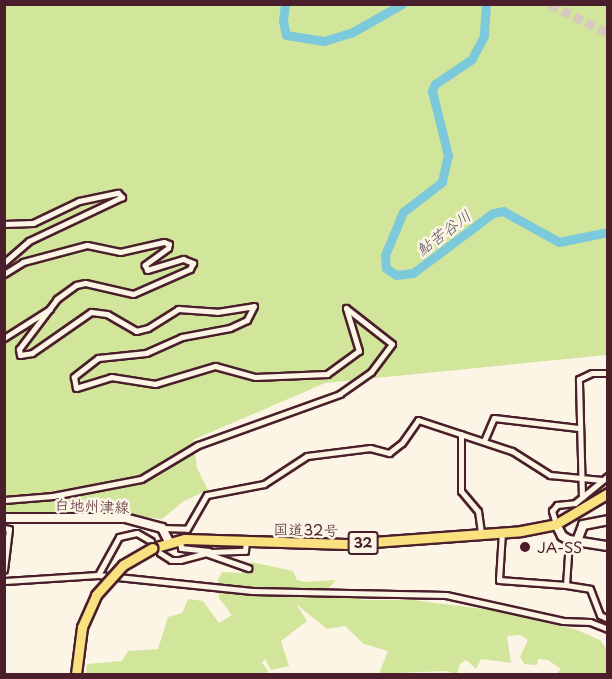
<!DOCTYPE html>
<html>
<head>
<meta charset="utf-8">
<style>
  body { margin:0 }
  #map { position:relative; width:612px; height:679px; overflow:hidden; background:#fcf5e5; font-family:"Playpen Sans","Klee One",sans-serif }
  div>[style] { position:absolute }
  .green>* { inset:0; background:#d1e69b }
  .river>* { height:9px; margin:-4.5px; padding:0 4.5px; transform-origin:4.5px; border-radius:4.5px; background:#7cc9db }
  .highway-tunnel>* { height:9px; margin-top:-4.5px; transform-origin:0; background:repeating-linear-gradient(90deg,#d8cac0 0 9px,transparent 0 13.5px) }
  .roads { filter:drop-shadow(2px 0 #4a1f2b) drop-shadow(-2px 0 #4a1f2b) drop-shadow(0 2px #4a1f2b) drop-shadow(0 -2px #4a1f2b) }
  .street>* { height:5px; margin:-2.5px; padding:0 2.5px; transform-origin:2.5px; border-radius:2.5px; background:#fcf5e5 }
  .secondary>* { height:8px; margin:-4px; padding:0 4px; transform-origin:4px; border-radius:4px; background:#fcf5e5 }
  .highway>* { height:9px; margin:-4.5px; padding:0 4.5px; transform-origin:4.5px; border-radius:4.5px; background:#fae180 }
  .bridges { filter:drop-shadow(2px 0 #4a1f2b) drop-shadow(-2px 0 #4a1f2b) drop-shadow(0 2px #4a1f2b) drop-shadow(0 -2px #4a1f2b) }
  .highway-bridge>* { height:9px; margin:-4.5px; padding:0 4.5px; transform-origin:4.5px; border-radius:4.5px; background:#fae180 }
  .dots>* { width:16px; height:16px; translate:-50% -50%; box-sizing:border-box; border:3px solid #fcf5e5; border-radius:50% }
  span { translate:-50% -50%; white-space:nowrap; text-align:center; line-height:1.15; -webkit-text-stroke:5px #fcf5e5; paint-order:stroke }
  .shield-label span { padding:2px 4px; background:#fcf5e5; border:2px solid; border-radius:4px; -webkit-text-stroke-width:0 }
  .shield-label { font-size:14px; color:#4a1f2b; font-weight:700 }
  .street-label { font-size:15px; color:#4a1f2b }
  .poi-label { font-size:15px; color:#4a1f2b }
  .left { translate:0 -50%; text-align:left }
  .water-label { font-size:16px; color:#595260; font-style:italic }
  .frame { position:absolute; inset:0; border:6px solid #4a1f2b; pointer-events:none }
</style>
</head>
<body>
<div id="map">
  <div class="green">
    <i style="clip-path:polygon(4px 5px,607px 5px,607px 355px,325px 383px,193px 440px,197px 468px,208px 490px,184px 501px,162px 519px,121px 514px,5px 515px)"></i>
    <i style="clip-path:polygon(252px 562px,293px 571px,297px 580px,304px 582px,336px 580px,326px 591px,364px 600px,412px 600px,499px 611px,577px 630px,600px 640px,607px 649px,607px 674px,556px 674px,561px 669px,548px 660px,538px 659px,537px 665px,524px 664px,520px 657px,528px 640px,520px 635px,507px 636px,511px 663px,481px 659px,476px 669px,466px 660px,460px 664px,457px 674px,445px 671px,379px 674px,388px 651px,364px 644px,345px 626px,327px 629px,296px 604px,307px 621px,281px 641px,289px 666px,271px 670px,265px 659px,262px 663px,269px 672px,261px 674px,86px 674px,87px 664px,122px 661px,128px 651px,158px 649px,168px 617px,182px 613px,188px 599px,203px 601px,219px 623px,232px 615px,219px 598px,218px 580px,222px 572px,241px 573px)"></i>
  </div>
  <div class="river">
    <i style="left:285px;top:4px;width:17px;rotate:97deg"></i>
    <i style="left:283px;top:21px;width:14px;rotate:78deg"></i>
    <i style="left:286px;top:35px;width:38px;rotate:9deg"></i>
    <i style="left:324px;top:41px;width:28px;rotate:-17deg"></i>
    <i style="left:351px;top:33px;width:59px;rotate:-29.6deg"></i>
    <i style="left:486px;top:4px;width:32px;rotate:94deg"></i>
    <i style="left:484px;top:36px;width:26px;rotate:118deg"></i>
    <i style="left:472px;top:59px;width:45px;rotate:146deg"></i>
    <i style="left:435px;top:84px;width:8px;rotate:113deg"></i>
    <i style="left:432px;top:91px;width:66px;rotate:76deg"></i>
    <i style="left:448px;top:155px;width:28px;rotate:103deg"></i>
    <i style="left:442px;top:182px;width:49px;rotate:142.4deg"></i>
    <i style="left:403px;top:212px;width:47px;rotate:112.7deg"></i>
    <i style="left:385px;top:255px;width:13px;rotate:86deg"></i>
    <i style="left:386px;top:268px;width:12px;rotate:35deg"></i>
    <i style="left:396px;top:275px;width:17px;rotate:-7deg"></i>
    <i style="left:413px;top:273px;width:100px;rotate:-36.9deg"></i>
    <i style="left:493px;top:213px;width:10px;rotate:-11deg"></i>
    <i style="left:503px;top:211px;width:64px;rotate:29deg"></i>
    <i style="left:559px;top:242px;width:50px;rotate:-11.5deg"></i>
  </div>
  <div class="highway-tunnel">
    <i style="left:550px;top:4px;width:65px;rotate:26.6deg"></i>
  </div>
  <div class="roads">
    <div class="street">
      <i style="left:4px;top:224px;width:29px;rotate:-2deg"></i>
      <i style="left:33px;top:223px;width:51px;rotate:-25.6deg"></i>
      <i style="left:79px;top:201px;width:40px;rotate:-12deg"></i>
      <i style="left:118px;top:193px;width:6px;rotate:45deg"></i>
      <i style="left:122px;top:197px;width:103px;rotate:154.7deg"></i>
      <i style="left:29px;top:241px;width:33px;rotate:139deg"></i>
      <i style="left:4px;top:274px;width:22px;rotate:-32deg"></i>
      <i style="left:23px;top:262px;width:66px;rotate:-14.9deg"></i>
      <i style="left:87px;top:245px;width:34px;rotate:12deg"></i>
      <i style="left:120px;top:252px;width:45px;rotate:-12.8deg"></i>
      <i style="left:164px;top:242px;width:5px;rotate:22deg"></i>
      <i style="left:169px;top:244px;width:4px;rotate:104deg"></i>
      <i style="left:168px;top:248px;width:29px;rotate:144deg"></i>
      <i style="left:145px;top:265px;width:5px;rotate:68deg"></i>
      <i style="left:147px;top:270px;width:38px;rotate:-17deg"></i>
      <i style="left:183px;top:259px;width:11px;rotate:22deg"></i>
      <i style="left:193px;top:263px;width:7px;rotate:117deg"></i>
      <i style="left:190px;top:269px;width:62px;rotate:156.3deg"></i>
      <i style="left:133px;top:294px;width:49px;rotate:-167.1deg"></i>
      <i style="left:85px;top:283px;width:9px;rotate:167deg"></i>
      <i style="left:76px;top:285px;width:24px;rotate:144deg"></i>
      <i style="left:57px;top:299px;width:63px;rotate:127.2deg"></i>
      <i style="left:19px;top:349px;width:6px;rotate:81deg"></i>
      <i style="left:20px;top:355px;width:12px;rotate:-9deg"></i>
      <i style="left:32px;top:353px;width:72px;rotate:-34.8deg"></i>
      <i style="left:91px;top:312px;width:16px;rotate:7deg"></i>
      <i style="left:107px;top:314px;width:34px;rotate:30deg"></i>
      <i style="left:136px;top:331px;width:12px;rotate:-14deg"></i>
      <i style="left:148px;top:328px;width:36px;rotate:-32deg"></i>
      <i style="left:178px;top:309px;width:39px;rotate:4deg"></i>
      <i style="left:217px;top:312px;width:37px;rotate:-9deg"></i>
      <i style="left:254px;top:306px;width:16px;rotate:117deg"></i>
      <i style="left:247px;top:320px;width:19px;rotate:155deg"></i>
      <i style="left:230px;top:328px;width:49px;rotate:169.4deg"></i>
      <i style="left:182px;top:337px;width:39px;rotate:156deg"></i>
      <i style="left:146px;top:353px;width:48px;rotate:174.1deg"></i>
      <i style="left:98px;top:358px;width:31px;rotate:142deg"></i>
      <i style="left:74px;top:377px;width:11px;rotate:80deg"></i>
      <i style="left:76px;top:388px;width:37px;rotate:-17deg"></i>
      <i style="left:111px;top:377px;width:45px;rotate:9deg"></i>
      <i style="left:155px;top:384px;width:63px;rotate:-16.7deg"></i>
      <i style="left:215px;top:366px;width:41px;rotate:15.4deg"></i>
      <i style="left:255px;top:377px;width:72px;rotate:-2.4deg"></i>
      <i style="left:327px;top:374px;width:39px;rotate:-36deg"></i>
      <i style="left:359px;top:351px;width:45px;rotate:-106.8deg"></i>
      <i style="left:346px;top:308px;width:58px;rotate:38deg"></i>
      <i style="left:392px;top:344px;width:35px;rotate:127deg"></i>
      <i style="left:371px;top:372px;width:38px;rotate:145deg"></i>
      <i style="left:340px;top:394px;width:151px;rotate:160.2deg"></i>
      <i style="left:198px;top:445px;width:66px;rotate:149.2deg"></i>
      <i style="left:141px;top:479px;width:90px;rotate:169.1deg"></i>
      <i style="left:53px;top:496px;width:49px;rotate:175.3deg"></i>
      <i style="left:4px;top:338px;width:54px;rotate:-32.2deg"></i>
      <i style="left:461px;top:434px;width:57px;rotate:90deg"></i>
      <i style="left:461px;top:491px;width:26px;rotate:50deg"></i>
      <i style="left:478px;top:511px;width:22px;rotate:82deg"></i>
      <i style="left:484px;top:441px;width:25px;rotate:-67deg"></i>
      <i style="left:494px;top:418px;width:85px;rotate:6.8deg"></i>
      <i style="left:582px;top:497px;width:118px;rotate:-91.5deg"></i>
      <i style="left:579px;top:379px;width:14px;rotate:-25deg"></i>
      <i style="left:592px;top:373px;width:16px"></i>
      <i style="left:556px;top:524px;width:14px;rotate:-107deg"></i>
      <i style="left:552px;top:511px;width:8px;rotate:-50deg"></i>
      <i style="left:557px;top:505px;width:18px;rotate:-6deg"></i>
      <i style="left:575px;top:503px;width:43px;rotate:-39.3deg"></i>
      <i style="left:4px;top:528px;width:5px;rotate:11deg"></i>
      <i style="left:9px;top:529px;width:41px;rotate:97deg"></i>
      <i style="left:162px;top:528px;width:25px;rotate:2deg"></i>
      <i style="left:187px;top:529px;width:39px;rotate:-60deg"></i>
      <i style="left:207px;top:495px;width:58px;rotate:-10.9deg"></i>
      <i style="left:264px;top:484px;width:51px;rotate:-33.1deg"></i>
      <i style="left:307px;top:456px;width:64px;rotate:-7.2deg"></i>
      <i style="left:370px;top:448px;width:20px;rotate:15deg"></i>
      <i style="left:389px;top:453px;width:16px;rotate:-38deg"></i>
      <i style="left:402px;top:443px;width:28px;rotate:-55deg"></i>
      <i style="left:418px;top:420px;width:99px;rotate:18.3deg"></i>
      <i style="left:512px;top:451px;width:45px;rotate:32.3deg"></i>
      <i style="left:550px;top:475px;width:52px;rotate:5.5deg"></i>
      <i style="left:502px;top:532px;width:48px;rotate:93.6deg"></i>
      <i style="left:499px;top:580px;width:67px;rotate:4.3deg"></i>
      <i style="left:180px;top:540px;width:8px;rotate:83deg"></i>
      <i style="left:181px;top:548px;width:28px;rotate:6deg"></i>
      <i style="left:569px;top:540px;width:45px;rotate:93.8deg"></i>
      <i style="left:566px;top:585px;width:24px;rotate:9deg"></i>
      <i style="left:590px;top:589px;width:28px;rotate:69deg"></i>
      <i style="left:600px;top:615px;width:9px;rotate:27deg"></i>
      <i style="left:160px;top:553px;width:13px;rotate:32deg"></i>
      <i style="left:171px;top:560px;width:9px"></i>
      <i style="left:180px;top:560px;width:31px;rotate:-15deg"></i>
      <i style="left:210px;top:552px;width:35px;rotate:-2deg"></i>
      <i style="left:245px;top:551px;width:10px;rotate:-84deg"></i>
      <i style="left:205px;top:553px;width:46px;rotate:19.2deg"></i>
      <i style="left:98px;top:575px;width:43px;rotate:-61.1deg"></i>
      <i style="left:119px;top:537px;width:18px;rotate:-13deg"></i>
      <i style="left:137px;top:533px;width:16px;rotate:30deg"></i>
      <i style="left:5px;top:581px;width:93px;rotate:-3.7deg"></i>
      <i style="left:98px;top:575px;width:155px;rotate:5.9deg"></i>
      <i style="left:252px;top:591px;width:194px;rotate:1.2deg"></i>
      <i style="left:446px;top:595px;width:120px;rotate:12.5deg"></i>
      <i style="left:563px;top:621px;width:27px;rotate:2deg"></i>
      <i style="left:590px;top:622px;width:19px;rotate:21deg"></i>
    </div>
    <div class="secondary">
      <i style="left:4px;top:518px;width:121px"></i>
      <i style="left:125px;top:518px;width:38px;rotate:15deg"></i>
      <i style="left:162px;top:528px;width:16px;rotate:63deg"></i>
      <i style="left:556px;top:524px;width:13px;rotate:63deg"></i>
      <i style="left:562px;top:536px;width:8px;rotate:30deg"></i>
      <i style="left:569px;top:540px;width:39px;rotate:9deg"></i>
      <i style="left:577px;top:541px;width:17px;rotate:-69deg"></i>
      <i style="left:583px;top:525px;width:25px;rotate:-11deg"></i>
    </div>
    <div class="highway">
      <i style="left:153px;top:548px;width:33px;rotate:-16deg"></i>
      <i style="left:185px;top:539px;width:161px;rotate:1.8deg"></i>
      <i style="left:346px;top:544px;width:175px;rotate:-4.2deg"></i>
      <i style="left:521px;top:531px;width:36px;rotate:-11deg"></i>
      <i style="left:556px;top:524px;width:61px;rotate:-30.8deg"></i>
    </div>
  </div>
  <div class="bridges">
    <div class="highway-bridge">
      <i style="left:76px;top:674px;width:47px;rotate:-82.7deg"></i>
      <i style="left:82px;top:627px;width:35px;rotate:-66deg"></i>
      <i style="left:96px;top:595px;width:40px;rotate:-48deg"></i>
      <i style="left:123px;top:565px;width:34px;rotate:-30deg"></i>
    </div>
  </div>
  <div class="dots">
    <i style="left:525px;top:547px;background:#4a1f2b"></i>
  </div>
  <div class="shield-label">
    <span style="left:363px;top:543px">32</span>
  </div>
  <div class="street-label">
    <span style="left:92px;top:505px;rotate:2deg">白地州津線</span>
    <span style="left:306px;top:529px;rotate:1deg">国道32号</span>
  </div>
  <div class="poi-label">
    <span class="left" style="left:537px;top:547px">JA-SS</span>
  </div>
  <div class="water-label">
    <span style="left:443px;top:232px;rotate:-37deg">鮎苦谷川</span>
  </div>
  <div class="frame"></div>
</div>
</body>
</html>
